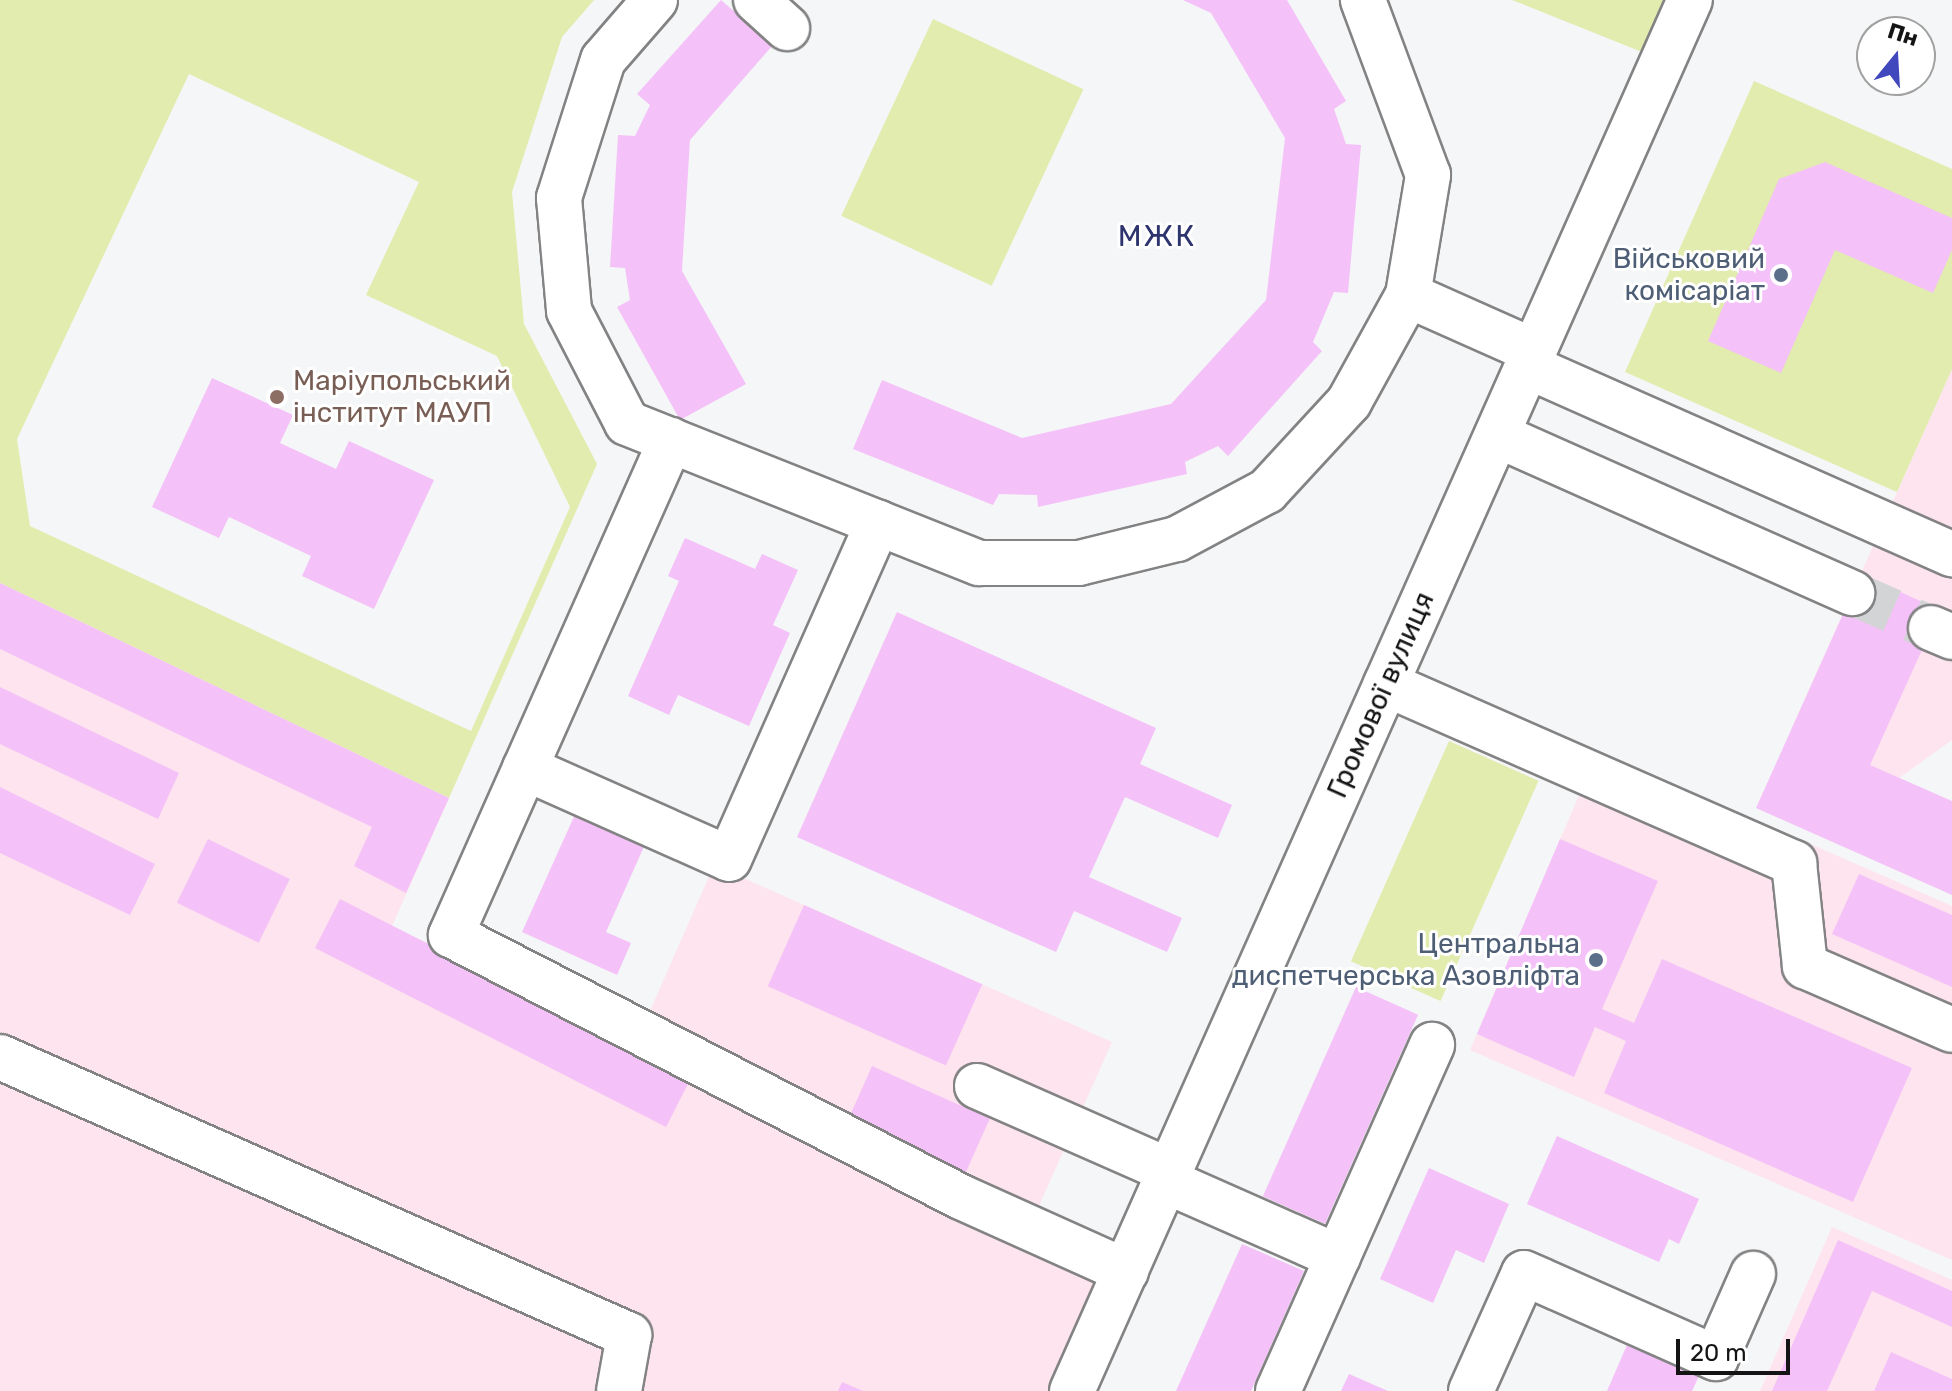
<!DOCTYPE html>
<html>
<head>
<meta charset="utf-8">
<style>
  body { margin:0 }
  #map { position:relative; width:1952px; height:1391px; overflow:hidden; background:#f5f6f7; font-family:Rubik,sans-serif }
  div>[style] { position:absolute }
  .industrial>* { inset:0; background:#fde4ee }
  .green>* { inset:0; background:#e1ecae; transform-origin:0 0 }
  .building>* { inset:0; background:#f4c2f8; transform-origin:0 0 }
  .minor-tunnel>* { height:44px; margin-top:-22px; transform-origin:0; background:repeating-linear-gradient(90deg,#d3d4d5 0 44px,transparent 0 66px) }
  .roads { filter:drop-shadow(2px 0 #838384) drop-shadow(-2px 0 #838384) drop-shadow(0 2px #838384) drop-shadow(0 -2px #838384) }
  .minor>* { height:44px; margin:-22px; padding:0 22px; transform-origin:22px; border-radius:22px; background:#fff }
  .dots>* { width:22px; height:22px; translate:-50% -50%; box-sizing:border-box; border:4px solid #fff; border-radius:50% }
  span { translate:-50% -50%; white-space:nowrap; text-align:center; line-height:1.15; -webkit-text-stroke:6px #fff; paint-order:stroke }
  .service-label { font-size:28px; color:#4e5e75 }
  .right { translate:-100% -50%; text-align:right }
  .education-label { font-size:28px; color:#785e54 }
  .left { translate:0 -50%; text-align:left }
  .street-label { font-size:28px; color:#141415 }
  .neighbourhood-label { font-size:30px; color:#2d346e; letter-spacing:2px }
  .north { position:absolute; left:1856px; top:16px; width:80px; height:80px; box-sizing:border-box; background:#fff; border:2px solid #a1a1a1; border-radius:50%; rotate:18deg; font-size:22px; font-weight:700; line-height:32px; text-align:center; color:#141415 }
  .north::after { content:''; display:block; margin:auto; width:28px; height:36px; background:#4147bc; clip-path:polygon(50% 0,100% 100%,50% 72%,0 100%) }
  .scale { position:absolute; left:1676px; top:1339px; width:114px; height:36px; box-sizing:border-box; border:4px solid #141415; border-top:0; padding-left:10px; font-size:24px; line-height:28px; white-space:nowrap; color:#141415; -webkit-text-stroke:6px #fff; paint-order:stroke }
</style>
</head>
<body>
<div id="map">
  <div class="industrial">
    <i style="clip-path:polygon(1952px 369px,1952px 740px,1899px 778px,1791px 730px)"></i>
    <i style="clip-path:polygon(0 583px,449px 798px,392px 926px,1103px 1279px,1052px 1391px,0 1391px)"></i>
    <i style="clip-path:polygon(1598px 751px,1952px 906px,1952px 1260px,1470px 1050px)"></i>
    <i style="clip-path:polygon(714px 865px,1112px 1042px,1038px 1208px,847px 1123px,646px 1020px)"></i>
    <i style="clip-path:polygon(1832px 1227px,1952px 1280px,1952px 1391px,1760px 1391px)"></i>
  </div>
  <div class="green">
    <i style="clip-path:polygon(evenodd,0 0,594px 0,562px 37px,512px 192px,524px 324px,597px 464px,449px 798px,0 583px,0 0,189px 74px,419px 182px,366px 295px,497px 356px,570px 507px,471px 731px,30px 526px,17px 439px,189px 74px)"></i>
    <i style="clip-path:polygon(1512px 0,1671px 0,1647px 54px)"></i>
    <i style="left:933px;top:19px;width:166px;height:217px;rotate:25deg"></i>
    <i style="clip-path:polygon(1754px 81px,1952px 169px,1952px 369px,1897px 492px,1625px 372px)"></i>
    <i style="left:1449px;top:741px;width:98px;height:241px;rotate:24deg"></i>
  </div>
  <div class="building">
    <i style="clip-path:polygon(721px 0,773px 45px,690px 140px,682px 271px,746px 384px,680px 420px,617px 307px,630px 300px,625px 268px,610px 267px,618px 135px,635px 136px,650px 105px,637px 94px)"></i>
    <i style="clip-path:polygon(1183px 0,1287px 0,1346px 101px,1334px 109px,1346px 144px,1361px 145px,1348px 293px,1334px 292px,1313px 342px,1322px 351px,1228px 456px,1218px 446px,1185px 462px,1187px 474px,1038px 507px,1037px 495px,999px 494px,993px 505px,853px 449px,882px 380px,1022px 438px,1171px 404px,1266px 300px,1285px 138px,1211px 13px)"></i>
    <i style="clip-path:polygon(1825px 162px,1952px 218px,1952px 250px,1933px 293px,1835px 250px,1781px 373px,1708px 341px,1779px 179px)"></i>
    <i style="clip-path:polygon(212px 378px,293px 415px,280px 443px,336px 469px,349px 441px,434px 480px,374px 609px,302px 576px,311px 556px,229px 517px,219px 538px,152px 507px)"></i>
    <i style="clip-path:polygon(685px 538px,755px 569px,762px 554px,798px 570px,773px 625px,790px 633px,749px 726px,678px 695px,669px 715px,628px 696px,679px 581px,668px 576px)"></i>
    <i style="clip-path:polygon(1861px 574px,1940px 610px,1870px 765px,1952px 801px,1952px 895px,1756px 808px)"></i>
    <i style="clip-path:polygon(0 583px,449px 798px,406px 893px,354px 866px,372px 827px,0 649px)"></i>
    <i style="clip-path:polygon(897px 612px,1156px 728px,1140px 764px,1232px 805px,1218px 838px,1125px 797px,1089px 877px,1182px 918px,1167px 952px,1074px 911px,1056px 952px,797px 837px)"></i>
    <i style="clip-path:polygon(0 687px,179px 773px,158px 819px,0 744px)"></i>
    <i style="clip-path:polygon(0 787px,155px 864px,130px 915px,0 853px)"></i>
    <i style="clip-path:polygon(577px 810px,646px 842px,606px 932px,631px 943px,617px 975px,522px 932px)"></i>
    <i style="left:208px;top:839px;width:91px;height:71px;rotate:26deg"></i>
    <i style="clip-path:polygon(1560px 839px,1658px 881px,1602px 1009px,1634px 1023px,1662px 959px,1912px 1068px,1853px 1202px,1604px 1093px,1626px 1041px,1595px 1027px,1574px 1077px,1477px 1034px)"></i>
    <i style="clip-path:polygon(1859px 874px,1952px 915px,1952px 987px,1832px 934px)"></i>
    <i style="left:340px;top:899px;width:394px;height:55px;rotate:27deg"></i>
    <i style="left:804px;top:905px;width:195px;height:89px;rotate:24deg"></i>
    <i style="left:1356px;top:987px;width:68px;height:229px;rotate:24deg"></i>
    <i style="left:872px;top:1066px;width:129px;height:62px;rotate:24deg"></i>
    <i style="clip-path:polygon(1557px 1136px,1699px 1199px,1679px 1244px,1669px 1239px,1659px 1262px,1527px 1204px)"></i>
    <i style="clip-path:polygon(1429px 1168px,1509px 1204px,1484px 1263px,1456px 1250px,1433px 1303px,1380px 1279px)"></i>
    <i style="clip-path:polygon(1838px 1240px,1952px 1291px,1952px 1327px,1872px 1291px,1827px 1391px,1772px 1391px)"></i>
    <i style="clip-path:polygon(1242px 1244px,1304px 1271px,1251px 1391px,1176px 1391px)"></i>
    <i style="clip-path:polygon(1627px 1345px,1699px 1376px,1692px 1391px,1607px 1391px)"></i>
    <i style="clip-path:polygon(1891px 1352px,1952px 1379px,1952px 1391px,1874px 1391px)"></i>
    <i style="clip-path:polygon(1349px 1374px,1388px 1391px,1341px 1391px)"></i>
    <i style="clip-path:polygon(842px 1382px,863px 1391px,838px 1391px)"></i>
  </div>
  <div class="minor-tunnel">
    <i style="left:1852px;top:593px;width:86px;rotate:23.9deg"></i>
  </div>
  <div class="roads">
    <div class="minor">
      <i style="left:655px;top:0;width:79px;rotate:130.9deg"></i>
      <i style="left:603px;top:60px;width:145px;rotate:107.7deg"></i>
      <i style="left:559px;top:198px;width:113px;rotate:84.9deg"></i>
      <i style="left:569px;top:311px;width:126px;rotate:62.6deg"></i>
      <i style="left:627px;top:423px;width:379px;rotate:21.7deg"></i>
      <i style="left:979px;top:563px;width:100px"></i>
      <i style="left:1079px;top:563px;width:101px;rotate:-13.8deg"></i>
      <i style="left:1177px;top:539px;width:102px;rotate:-28.1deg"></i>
      <i style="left:1267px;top:491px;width:121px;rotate:-47.3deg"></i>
      <i style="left:1349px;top:402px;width:122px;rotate:-61.1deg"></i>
      <i style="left:1408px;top:295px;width:122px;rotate:-80.5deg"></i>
      <i style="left:1428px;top:175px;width:187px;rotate:-110.4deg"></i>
      <i style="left:756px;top:0;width:42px;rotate:42.1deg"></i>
      <i style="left:1408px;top:295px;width:138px;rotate:24deg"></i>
      <i style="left:1527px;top:366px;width:465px;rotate:23.9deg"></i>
      <i style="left:1497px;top:435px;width:389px;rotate:24deg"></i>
      <i style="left:671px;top:440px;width:542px;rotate:113.96deg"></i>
      <i style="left:451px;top:935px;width:573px;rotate:27.19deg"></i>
      <i style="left:961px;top:1197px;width:181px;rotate:24.2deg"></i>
      <i style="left:1931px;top:628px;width:23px;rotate:23deg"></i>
      <i style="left:1386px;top:684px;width:446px;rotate:23.7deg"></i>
      <i style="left:1794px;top:863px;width:104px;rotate:83.9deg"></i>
      <i style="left:1805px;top:966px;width:160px;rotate:23.5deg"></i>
      <i style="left:525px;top:768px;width:223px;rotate:24deg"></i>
      <i style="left:729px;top:859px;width:368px;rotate:-66.1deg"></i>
      <i style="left:0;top:1057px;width:688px;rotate:23.84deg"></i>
      <i style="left:629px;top:1335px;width:57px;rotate:100.1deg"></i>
      <i style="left:977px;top:1086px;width:211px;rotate:23.8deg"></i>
      <i style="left:1166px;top:1181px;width:188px;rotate:23.8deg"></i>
      <i style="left:1072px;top:1391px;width:1522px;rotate:-66.05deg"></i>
      <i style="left:1278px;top:1391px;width:379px;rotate:-66deg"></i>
      <i style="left:1471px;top:1391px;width:129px;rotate:-65.8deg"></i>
      <i style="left:1524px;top:1273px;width:210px;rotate:23.9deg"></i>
      <i style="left:1716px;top:1358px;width:92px;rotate:-66.2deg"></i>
    </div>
  </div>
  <div class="dots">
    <i style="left:1781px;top:275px;background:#5c6f8a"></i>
    <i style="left:277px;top:397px;background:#8d6e63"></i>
    <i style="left:1596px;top:960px;background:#5c6f8a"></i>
  </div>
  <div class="service-label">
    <span class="right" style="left:1765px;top:275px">Військовий<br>комісаріат</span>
    <span class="right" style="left:1580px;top:960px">Центральна<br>диспетчерська Азовліфта</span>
  </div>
  <div class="education-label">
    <span class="left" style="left:293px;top:397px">Маріупольський<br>інститут МАУП</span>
  </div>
  <div class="street-label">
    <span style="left:1381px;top:695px;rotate:-66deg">Громової вулиця</span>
  </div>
  <div class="neighbourhood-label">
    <span style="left:1157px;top:236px">МЖК</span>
  </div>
  <div class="north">Пн</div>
  <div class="scale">20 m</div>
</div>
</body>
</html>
